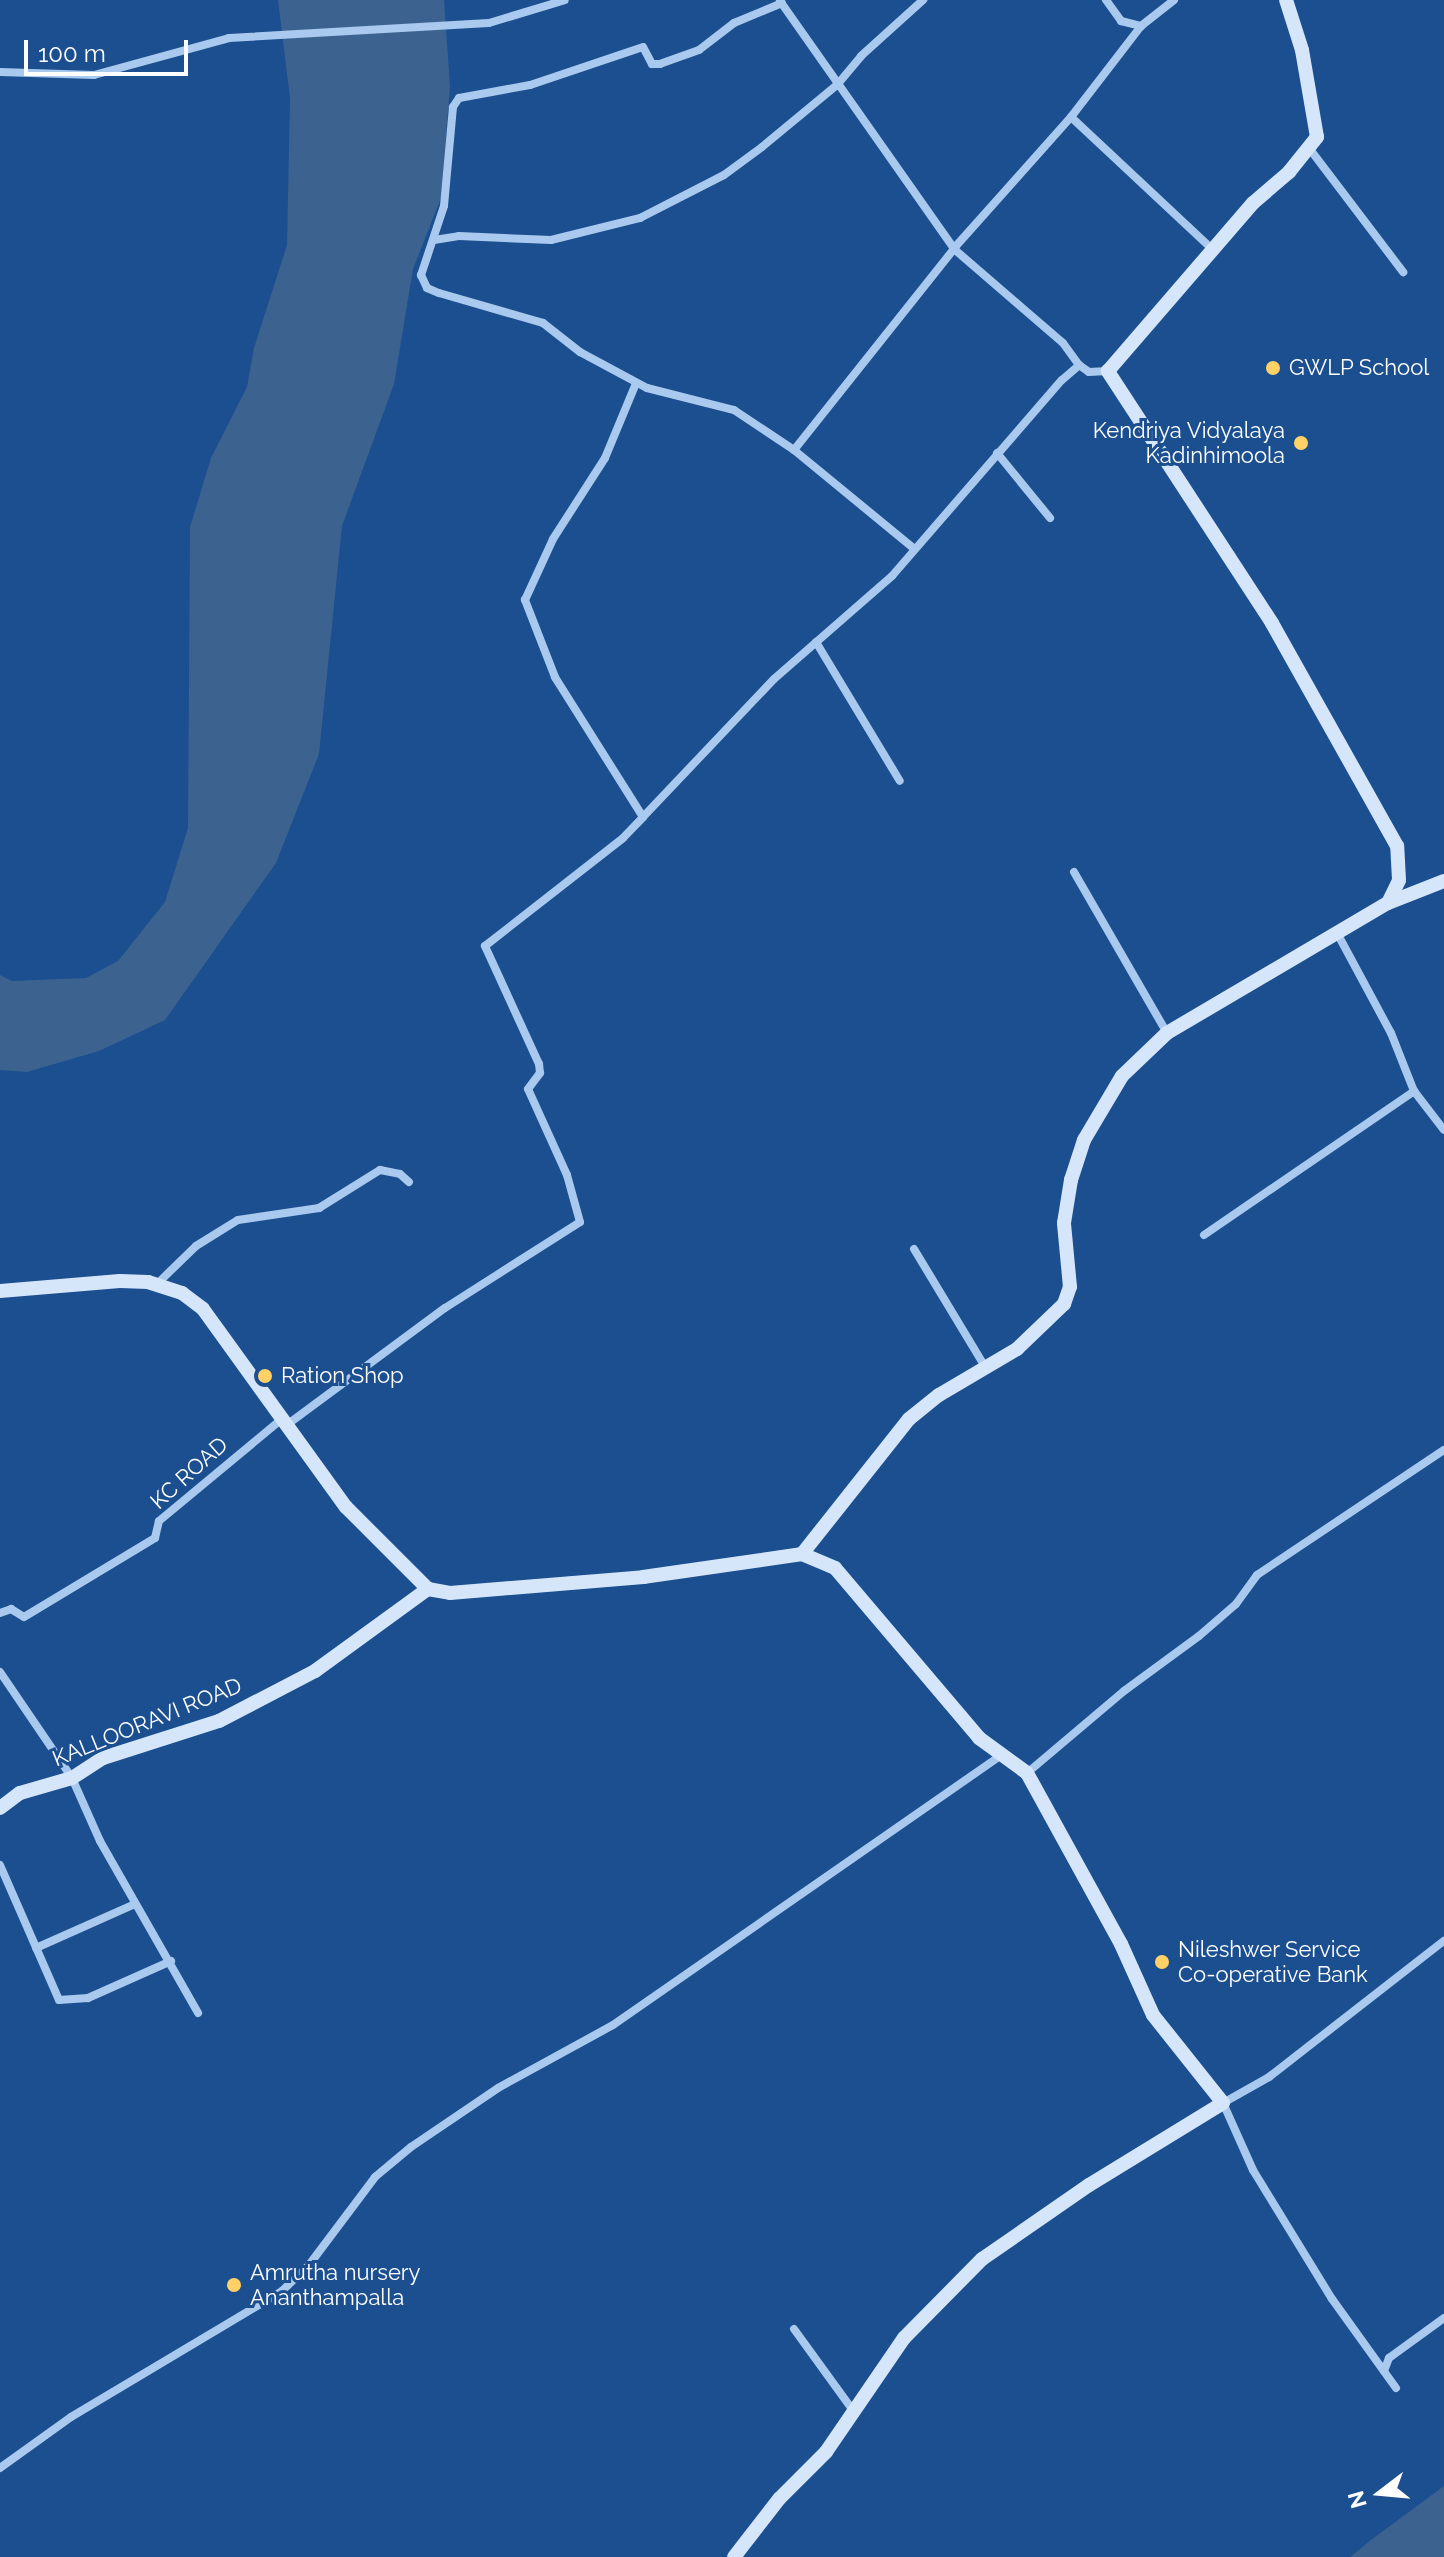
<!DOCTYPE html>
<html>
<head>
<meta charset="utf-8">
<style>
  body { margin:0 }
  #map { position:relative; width:1444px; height:2557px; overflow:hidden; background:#1b4f8f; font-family:Raleway,sans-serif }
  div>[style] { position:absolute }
  .water>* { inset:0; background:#3c6290 }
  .street>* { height:8px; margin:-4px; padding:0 4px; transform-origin:4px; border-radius:4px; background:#a9c9ee }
  .secondary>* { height:14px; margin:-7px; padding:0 7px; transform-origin:7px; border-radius:7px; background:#d6e6fa }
  .dots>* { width:22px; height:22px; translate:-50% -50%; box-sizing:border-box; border:4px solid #1b4f8f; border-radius:50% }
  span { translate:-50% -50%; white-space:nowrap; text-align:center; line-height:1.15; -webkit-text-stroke:6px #1b4f8f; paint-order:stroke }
  .poi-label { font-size:22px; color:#fff }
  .left { translate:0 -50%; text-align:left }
  .right { translate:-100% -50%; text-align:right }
  .street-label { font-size:22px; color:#fff }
  .north { position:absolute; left:1340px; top:2453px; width:80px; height:80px; -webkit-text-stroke:6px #1b4f8f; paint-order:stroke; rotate:254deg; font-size:22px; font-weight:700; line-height:32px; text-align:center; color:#fff }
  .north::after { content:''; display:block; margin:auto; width:28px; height:36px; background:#fff; clip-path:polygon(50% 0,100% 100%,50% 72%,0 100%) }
  .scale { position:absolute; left:24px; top:40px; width:164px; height:36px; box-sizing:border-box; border:4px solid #fff; border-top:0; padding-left:10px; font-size:24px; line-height:28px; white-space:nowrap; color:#fff; -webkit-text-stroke:6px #1b4f8f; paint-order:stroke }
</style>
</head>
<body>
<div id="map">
  <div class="water">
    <i style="clip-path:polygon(278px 0,444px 0,450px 86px,441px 198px,413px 269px,394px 384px,342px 526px,319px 754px,276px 863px,165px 1020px,99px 1051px,27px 1072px,0 1070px,0 975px,12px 981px,86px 978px,118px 961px,165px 902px,188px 828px,190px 527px,211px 458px,247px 387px,254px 348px,287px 245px,290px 98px)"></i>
    <i style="clip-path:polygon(1444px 2486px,1444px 2557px,1350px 2557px,1371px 2540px)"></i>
  </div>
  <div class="street">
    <i style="left:1106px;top:0;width:26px;rotate:54deg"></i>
    <i style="left:1121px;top:21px;width:21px;rotate:14deg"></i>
    <i style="left:1141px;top:26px;width:42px;rotate:-38.2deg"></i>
    <i style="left:780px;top:1px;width:303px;rotate:54.9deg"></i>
    <i style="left:954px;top:249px;width:144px;rotate:40.8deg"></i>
    <i style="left:1063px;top:343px;width:27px;rotate:54deg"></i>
    <i style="left:782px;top:3px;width:52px;rotate:157.4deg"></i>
    <i style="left:734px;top:23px;width:44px;rotate:142.4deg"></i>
    <i style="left:699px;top:50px;width:41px;rotate:160.3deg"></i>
    <i style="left:660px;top:64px;width:8px;rotate:180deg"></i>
    <i style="left:652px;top:64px;width:19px;rotate:-118deg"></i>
    <i style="left:643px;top:47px;width:119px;rotate:161.4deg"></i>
    <i style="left:530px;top:85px;width:72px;rotate:169.6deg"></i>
    <i style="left:459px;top:98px;width:11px;rotate:124deg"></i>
    <i style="left:453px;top:107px;width:99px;rotate:95.2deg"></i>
    <i style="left:444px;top:206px;width:73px;rotate:108.4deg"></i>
    <i style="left:421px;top:275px;width:14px;rotate:65deg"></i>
    <i style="left:427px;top:288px;width:13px;rotate:23deg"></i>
    <i style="left:439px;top:293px;width:108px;rotate:16.1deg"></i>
    <i style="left:543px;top:323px;width:47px;rotate:38.1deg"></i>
    <i style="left:580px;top:352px;width:76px;rotate:28.2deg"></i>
    <i style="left:647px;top:388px;width:90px;rotate:14.2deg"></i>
    <i style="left:734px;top:410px;width:72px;rotate:33.7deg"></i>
    <i style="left:794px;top:450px;width:153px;rotate:39.4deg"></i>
    <i style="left:0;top:72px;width:94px;rotate:1.8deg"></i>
    <i style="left:94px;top:75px;width:140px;rotate:-15.3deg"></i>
    <i style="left:229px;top:38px;width:260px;rotate:-3.3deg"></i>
    <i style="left:489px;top:23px;width:79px;rotate:-16.8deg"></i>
    <i style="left:1071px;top:117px;width:193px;rotate:43.1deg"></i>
    <i style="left:1309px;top:148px;width:156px;rotate:52.8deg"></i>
    <i style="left:434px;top:240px;width:25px;rotate:-9deg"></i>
    <i style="left:459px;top:236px;width:92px;rotate:2.5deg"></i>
    <i style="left:551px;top:240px;width:92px;rotate:-13.9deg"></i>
    <i style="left:640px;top:218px;width:94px;rotate:-27.1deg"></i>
    <i style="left:724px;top:175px;width:47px;rotate:-36.4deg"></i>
    <i style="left:762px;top:147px;width:97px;rotate:-39.6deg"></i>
    <i style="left:837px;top:85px;width:38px;rotate:-50deg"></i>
    <i style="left:861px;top:56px;width:84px;rotate:-42.1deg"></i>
    <i style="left:794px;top:450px;width:260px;rotate:-51.5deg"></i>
    <i style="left:956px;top:246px;width:173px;rotate:-48.3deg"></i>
    <i style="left:1071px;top:117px;width:115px;rotate:-52.4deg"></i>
    <i style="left:997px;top:453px;width:84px;rotate:50.8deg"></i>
    <i style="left:816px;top:642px;width:162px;rotate:58.9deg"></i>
    <i style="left:643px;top:817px;width:190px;rotate:-46.5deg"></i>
    <i style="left:774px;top:679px;width:157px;rotate:-41.1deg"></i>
    <i style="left:892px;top:576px;width:259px;rotate:-49.1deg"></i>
    <i style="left:1062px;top:380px;width:23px;rotate:-41deg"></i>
    <i style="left:1079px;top:365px;width:12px;rotate:35deg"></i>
    <i style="left:1089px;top:372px;width:19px;rotate:-3deg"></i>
    <i style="left:1074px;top:872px;width:186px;rotate:60deg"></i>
    <i style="left:1336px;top:931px;width:116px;rotate:61.7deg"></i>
    <i style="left:1391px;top:1033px;width:62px;rotate:68.4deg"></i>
    <i style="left:1414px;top:1091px;width:49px;rotate:52.4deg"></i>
    <i style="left:1204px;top:1235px;width:255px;rotate:-34.4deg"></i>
    <i style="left:914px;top:1249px;width:141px;rotate:58.9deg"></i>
    <i style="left:157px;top:1284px;width:54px;rotate:-44.3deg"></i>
    <i style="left:196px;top:1246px;width:49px;rotate:-31.8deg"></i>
    <i style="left:238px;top:1220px;width:82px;rotate:-8.4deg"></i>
    <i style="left:319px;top:1208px;width:72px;rotate:-31.9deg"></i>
    <i style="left:380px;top:1170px;width:20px;rotate:11deg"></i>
    <i style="left:400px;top:1174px;width:12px;rotate:42deg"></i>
    <i style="left:288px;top:1424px;width:195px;rotate:-36.5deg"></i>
    <i style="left:445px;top:1308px;width:160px;rotate:-32.5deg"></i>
    <i style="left:580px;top:1222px;width:49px;rotate:-105.5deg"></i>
    <i style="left:567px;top:1175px;width:94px;rotate:-114.4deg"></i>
    <i style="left:528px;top:1089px;width:20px;rotate:-53deg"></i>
    <i style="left:540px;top:1073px;width:9px;rotate:-96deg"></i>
    <i style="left:539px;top:1064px;width:130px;rotate:-114.6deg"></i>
    <i style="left:485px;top:946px;width:175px;rotate:-38deg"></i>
    <i style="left:623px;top:838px;width:29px;rotate:-46deg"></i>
    <i style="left:643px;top:817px;width:165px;rotate:-122.2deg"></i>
    <i style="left:555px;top:677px;width:83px;rotate:-111.3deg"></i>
    <i style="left:525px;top:600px;width:67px;rotate:-65.3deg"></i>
    <i style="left:553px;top:539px;width:96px;rotate:-57.3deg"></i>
    <i style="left:605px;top:458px;width:81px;rotate:-67.5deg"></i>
    <i style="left:0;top:1613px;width:12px;rotate:-20deg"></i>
    <i style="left:11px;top:1609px;width:15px;rotate:32deg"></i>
    <i style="left:24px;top:1617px;width:153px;rotate:-31.1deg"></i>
    <i style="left:155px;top:1538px;width:17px;rotate:-77deg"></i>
    <i style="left:159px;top:1521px;width:161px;rotate:-39.7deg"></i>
    <i style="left:0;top:1672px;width:128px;rotate:55.8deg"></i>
    <i style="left:72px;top:1778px;width:69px;rotate:66deg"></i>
    <i style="left:100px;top:1841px;width:198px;rotate:60.3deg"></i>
    <i style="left:1027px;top:1773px;width:127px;rotate:-40.2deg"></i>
    <i style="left:1124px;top:1691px;width:93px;rotate:-36.3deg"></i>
    <i style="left:1199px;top:1636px;width:49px;rotate:-40.9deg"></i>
    <i style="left:1236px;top:1604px;width:36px;rotate:-54deg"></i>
    <i style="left:1257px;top:1575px;width:225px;rotate:-33.8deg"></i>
    <i style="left:0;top:1865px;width:147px;rotate:66.4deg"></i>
    <i style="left:59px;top:2000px;width:29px;rotate:-4deg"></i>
    <i style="left:88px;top:1998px;width:91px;rotate:-24deg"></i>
    <i style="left:36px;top:1948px;width:108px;rotate:-24deg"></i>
    <i style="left:794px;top:2329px;width:99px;rotate:54.1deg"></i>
    <i style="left:1384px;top:2371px;width:14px;rotate:-69deg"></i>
    <i style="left:1389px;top:2358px;width:68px;rotate:-36deg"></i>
    <i style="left:1396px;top:2388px;width:110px;rotate:-125.7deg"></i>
    <i style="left:1332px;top:2299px;width:151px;rotate:-121.5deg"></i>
    <i style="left:1253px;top:2170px;width:73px;rotate:-114.1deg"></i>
    <i style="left:1223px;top:2103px;width:53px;rotate:-29.5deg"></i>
    <i style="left:1269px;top:2077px;width:222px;rotate:-37.9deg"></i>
    <i style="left:0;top:2468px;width:87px;rotate:-35.7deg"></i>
    <i style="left:71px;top:2417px;width:246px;rotate:-30.8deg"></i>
    <i style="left:282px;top:2291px;width:37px;rotate:-44deg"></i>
    <i style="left:309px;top:2265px;width:110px;rotate:-53.1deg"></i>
    <i style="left:375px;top:2177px;width:47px;rotate:-39.8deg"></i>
    <i style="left:411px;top:2147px;width:105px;rotate:-34.1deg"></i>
    <i style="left:498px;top:2088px;width:131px;rotate:-28.7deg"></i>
    <i style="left:613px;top:2025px;width:474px;rotate:-34.8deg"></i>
  </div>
  <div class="secondary">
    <i style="left:1388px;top:903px;width:60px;rotate:-21.4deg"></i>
    <i style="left:0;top:1291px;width:120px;rotate:-4.8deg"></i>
    <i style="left:120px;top:1281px;width:28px;rotate:2deg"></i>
    <i style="left:148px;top:1282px;width:36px;rotate:18deg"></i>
    <i style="left:182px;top:1293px;width:26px;rotate:37deg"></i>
    <i style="left:203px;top:1309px;width:244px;rotate:54.2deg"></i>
    <i style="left:346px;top:1507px;width:116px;rotate:45deg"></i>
    <i style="left:802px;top:1554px;width:172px;rotate:-51.6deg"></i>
    <i style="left:909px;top:1419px;width:38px;rotate:-39deg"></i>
    <i style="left:939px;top:1395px;width:91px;rotate:-30.5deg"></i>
    <i style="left:1017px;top:1349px;width:65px;rotate:-43.8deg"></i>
    <i style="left:1064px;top:1304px;width:18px;rotate:-71deg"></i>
    <i style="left:1070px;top:1287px;width:64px;rotate:-95.4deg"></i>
    <i style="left:1064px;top:1223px;width:44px;rotate:-80.8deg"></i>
    <i style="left:1071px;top:1180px;width:42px;rotate:-72deg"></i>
    <i style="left:1084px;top:1140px;width:74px;rotate:-59.3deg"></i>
    <i style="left:1122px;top:1076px;width:62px;rotate:-43.7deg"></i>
    <i style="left:1167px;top:1033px;width:256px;rotate:-30.5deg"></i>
    <i style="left:1388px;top:903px;width:25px;rotate:-64deg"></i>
    <i style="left:1399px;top:880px;width:34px;rotate:-93deg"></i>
    <i style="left:1397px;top:846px;width:256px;rotate:-119.3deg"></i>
    <i style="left:1272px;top:623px;width:301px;rotate:-123.1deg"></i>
    <i style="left:1108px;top:371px;width:222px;rotate:-49.2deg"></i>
    <i style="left:1253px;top:203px;width:48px;rotate:-40.7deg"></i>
    <i style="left:1289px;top:172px;width:45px;rotate:-51.3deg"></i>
    <i style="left:1317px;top:137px;width:88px;rotate:-99.8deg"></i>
    <i style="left:1302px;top:50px;width:52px;rotate:-107.7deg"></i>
    <i style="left:428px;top:1589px;width:22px;rotate:10deg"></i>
    <i style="left:450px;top:1593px;width:194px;rotate:-4.7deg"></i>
    <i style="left:643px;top:1577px;width:161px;rotate:-8.2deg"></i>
    <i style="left:802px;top:1554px;width:36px;rotate:23deg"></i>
    <i style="left:835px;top:1568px;width:223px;rotate:49.7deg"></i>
    <i style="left:979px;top:1738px;width:59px;rotate:36.1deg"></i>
    <i style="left:1027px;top:1773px;width:195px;rotate:61.2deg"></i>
    <i style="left:1121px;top:1944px;width:78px;rotate:65.7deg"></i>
    <i style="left:1153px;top:2015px;width:112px;rotate:51.5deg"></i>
    <i style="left:1223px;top:2103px;width:157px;rotate:148.5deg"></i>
    <i style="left:1089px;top:2185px;width:130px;rotate:145.3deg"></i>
    <i style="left:982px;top:2259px;width:111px;rotate:134.6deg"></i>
    <i style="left:904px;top:2338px;width:138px;rotate:124.4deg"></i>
    <i style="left:826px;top:2452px;width:66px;rotate:135deg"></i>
    <i style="left:779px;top:2499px;width:73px;rotate:127.8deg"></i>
    <i style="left:0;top:1808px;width:25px;rotate:-37deg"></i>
    <i style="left:20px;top:1793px;width:54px;rotate:-16.1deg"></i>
    <i style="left:72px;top:1778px;width:37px;rotate:-33deg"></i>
    <i style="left:103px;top:1758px;width:122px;rotate:-17.7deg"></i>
    <i style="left:219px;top:1721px;width:108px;rotate:-27.5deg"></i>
    <i style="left:315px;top:1671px;width:140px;rotate:-36deg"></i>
  </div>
  <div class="dots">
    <i style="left:1273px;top:368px;background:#ffd166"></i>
    <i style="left:1301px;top:443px;background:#ffd166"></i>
    <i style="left:265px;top:1376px;background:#ffd166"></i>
    <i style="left:1162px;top:1962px;background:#ffd166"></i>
    <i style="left:234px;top:2285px;background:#ffd166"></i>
  </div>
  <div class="poi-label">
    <span class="left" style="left:1289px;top:368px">GWLP School</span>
    <span class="right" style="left:1285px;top:443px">Kendriya Vidyalaya<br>Kadinhimoola</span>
    <span class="left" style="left:281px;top:1376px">Ration Shop</span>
    <span class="left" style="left:1178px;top:1962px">Nileshwer Service<br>Co-operative Bank</span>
    <span class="left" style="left:250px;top:2285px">Amrutha nursery<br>Ananthampalla</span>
  </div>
  <div class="street-label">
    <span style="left:189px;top:1473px;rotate:-42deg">KC ROAD</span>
    <span style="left:147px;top:1722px;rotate:-22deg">KALLOORAVI ROAD</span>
  </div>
  <div class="north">N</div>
  <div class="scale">100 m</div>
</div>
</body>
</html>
